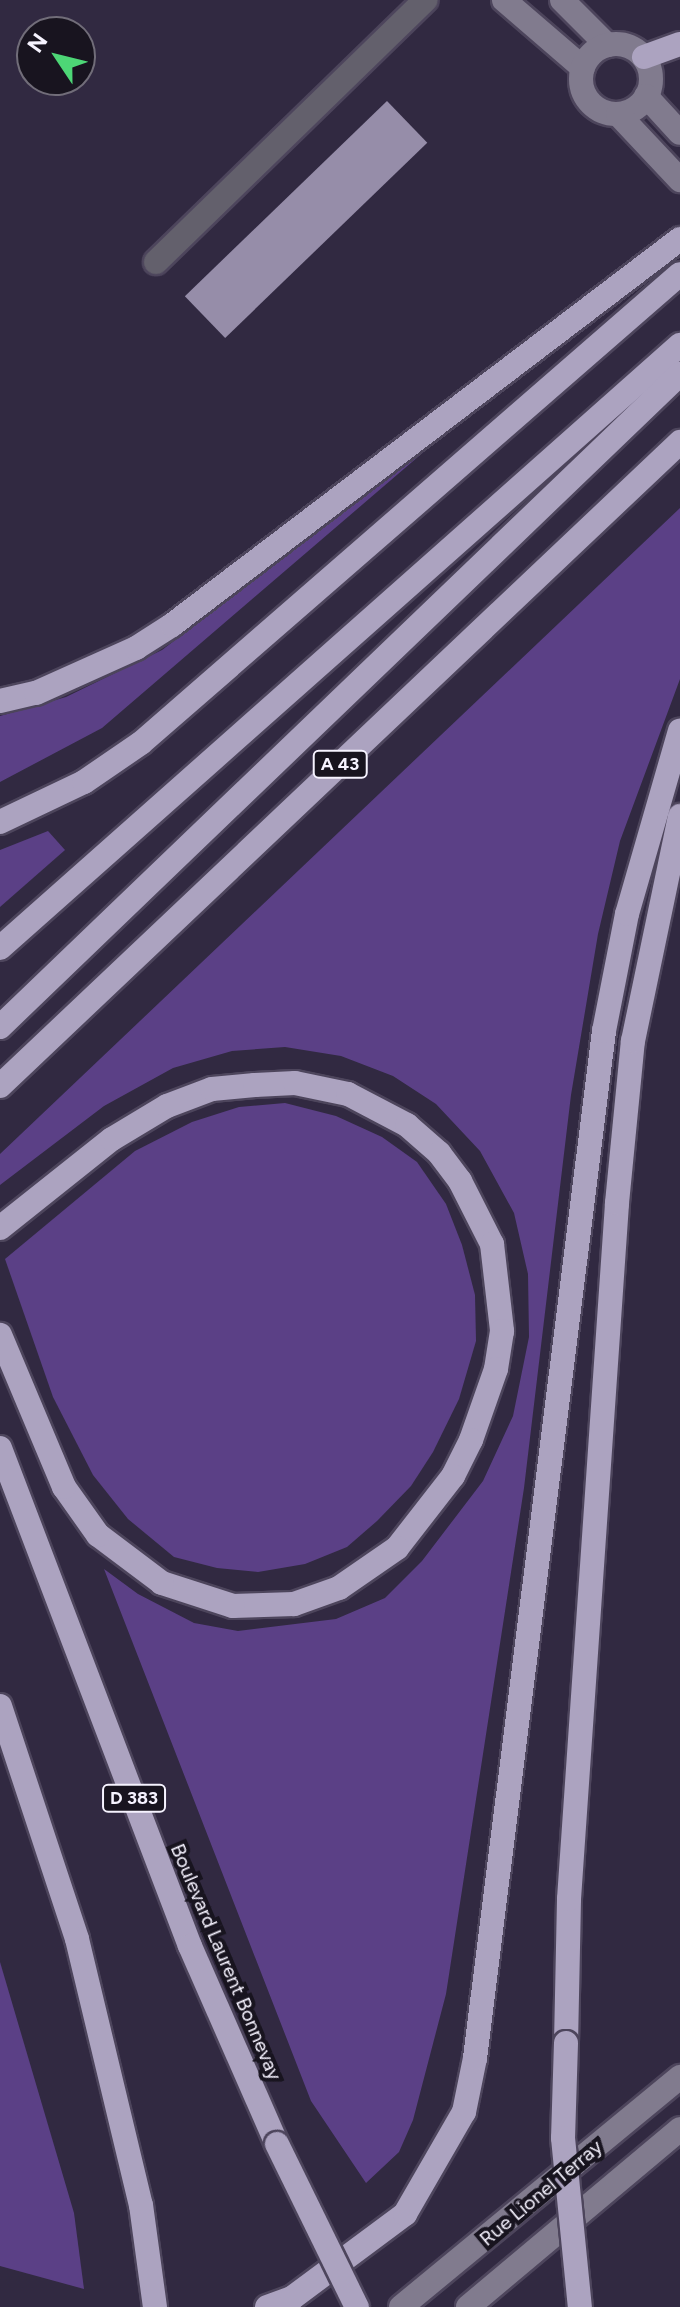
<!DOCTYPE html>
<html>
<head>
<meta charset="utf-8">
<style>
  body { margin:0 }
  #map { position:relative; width:680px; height:2307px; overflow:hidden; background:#312941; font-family:Figtree,sans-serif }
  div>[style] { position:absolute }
  .green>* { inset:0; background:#5b4086 }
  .building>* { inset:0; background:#968da9; transform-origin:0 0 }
  .roads { filter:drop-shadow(2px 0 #4d455c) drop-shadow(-2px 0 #4d455c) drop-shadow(0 2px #4d455c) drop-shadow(0 -2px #4d455c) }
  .street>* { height:24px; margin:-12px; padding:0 12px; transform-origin:12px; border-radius:12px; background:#63606c }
  .secondary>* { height:24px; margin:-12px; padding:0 12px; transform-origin:12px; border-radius:12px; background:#817b8e }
  .secondary>.ring { margin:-12px; padding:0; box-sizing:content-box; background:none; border:24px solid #817b8e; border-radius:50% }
  .highway>* { height:24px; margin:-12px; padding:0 12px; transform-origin:12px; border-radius:12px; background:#aca3c0 }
  .bridges { filter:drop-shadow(2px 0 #4d455c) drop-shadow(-2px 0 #4d455c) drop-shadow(0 2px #4d455c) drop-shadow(0 -2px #4d455c) }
  .highway-bridge>* { height:24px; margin:-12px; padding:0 12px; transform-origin:12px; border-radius:12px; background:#aca3c0 }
  span { translate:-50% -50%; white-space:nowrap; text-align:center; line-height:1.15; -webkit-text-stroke:8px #18141f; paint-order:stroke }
  .shield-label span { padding:2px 6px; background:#18141f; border:2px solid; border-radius:6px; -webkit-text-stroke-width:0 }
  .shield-label { font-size:18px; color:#f6f3ff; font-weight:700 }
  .street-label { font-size:20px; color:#f6f3ff }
  .north { position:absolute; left:16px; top:16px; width:80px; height:80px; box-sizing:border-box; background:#18141f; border:2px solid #716d79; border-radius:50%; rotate:305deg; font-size:22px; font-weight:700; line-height:32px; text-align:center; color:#f6f3ff }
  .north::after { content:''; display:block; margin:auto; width:28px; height:36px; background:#4dd676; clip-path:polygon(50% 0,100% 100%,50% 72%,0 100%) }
</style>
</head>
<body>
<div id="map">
  <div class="green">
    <i style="clip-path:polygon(426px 450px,102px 728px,0 782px,0 716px,66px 697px,162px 650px)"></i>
    <i style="clip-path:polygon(680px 508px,680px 679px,620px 841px,598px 934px,571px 1095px,524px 1488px,446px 1994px,413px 2120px,399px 2152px,366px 2183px,311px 2101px,104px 1569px,138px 1594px,194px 1623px,238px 1631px,336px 1619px,385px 1598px,422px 1561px,483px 1481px,513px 1416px,529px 1337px,528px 1274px,514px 1213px,480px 1151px,436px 1104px,393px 1076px,341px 1056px,285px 1047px,232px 1051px,173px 1068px,104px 1106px,0 1185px,0 1154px)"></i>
    <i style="clip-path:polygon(48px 831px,65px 850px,0 907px,0 850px)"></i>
    <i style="clip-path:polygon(285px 1103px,336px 1116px,382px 1137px,417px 1162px,446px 1204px,462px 1245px,475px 1295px,476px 1341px,459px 1399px,433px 1452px,411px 1486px,377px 1521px,347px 1547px,305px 1564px,258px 1572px,217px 1568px,174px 1557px,128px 1519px,93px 1475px,53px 1397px,5px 1259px,135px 1151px,192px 1122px,239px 1107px)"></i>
    <i style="clip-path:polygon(0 1962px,74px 2213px,84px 2289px,0 2266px)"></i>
  </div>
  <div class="building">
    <i style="left:387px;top:101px;width:58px;height:281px;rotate:46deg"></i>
  </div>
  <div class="roads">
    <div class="street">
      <i style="left:156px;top:262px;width:376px;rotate:-44.2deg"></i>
    </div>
    <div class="secondary">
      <i style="left:504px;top:0;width:104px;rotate:40.7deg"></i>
      <i style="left:562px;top:0;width:64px;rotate:45deg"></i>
      <i class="ring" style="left:581px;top:44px;width:46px;height:46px"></i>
      <i style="left:646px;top:96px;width:50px;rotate:47.4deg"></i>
      <i style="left:618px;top:114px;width:91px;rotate:46.8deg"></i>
      <i style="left:401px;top:2307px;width:362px;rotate:-39.5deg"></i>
      <i style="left:468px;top:2307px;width:277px;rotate:-40deg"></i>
    </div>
    <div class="highway">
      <i style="left:644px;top:57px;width:38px;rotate:-20deg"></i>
      <i style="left:0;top:701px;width:37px;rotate:-13deg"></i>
      <i style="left:36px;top:693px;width:110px;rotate:-24.2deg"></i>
      <i style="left:136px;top:648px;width:43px;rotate:-32.6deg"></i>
      <i style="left:172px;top:625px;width:638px;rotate:-37.23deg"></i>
      <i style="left:0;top:822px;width:93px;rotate:-25.5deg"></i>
      <i style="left:84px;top:782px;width:69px;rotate:-34.4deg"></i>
      <i style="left:141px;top:743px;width:714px;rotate:-41.03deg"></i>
      <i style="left:0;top:948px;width:909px;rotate:-41.57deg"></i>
      <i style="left:0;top:1027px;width:943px;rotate:-43.84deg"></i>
      <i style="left:0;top:1086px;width:937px;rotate:-43.44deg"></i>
      <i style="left:0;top:1228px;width:143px;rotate:-38.5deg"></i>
      <i style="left:112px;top:1139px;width:64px;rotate:-31deg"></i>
      <i style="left:167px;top:1106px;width:48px;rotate:-20.7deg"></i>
      <i style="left:212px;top:1089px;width:43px;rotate:-5.3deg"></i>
      <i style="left:255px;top:1085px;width:40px;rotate:-2.9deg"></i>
      <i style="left:295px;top:1083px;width:54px;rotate:11.7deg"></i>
      <i style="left:348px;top:1094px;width:67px;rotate:27.7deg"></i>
      <i style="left:407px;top:1125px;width:43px;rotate:41.2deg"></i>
      <i style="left:439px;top:1153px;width:35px;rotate:53deg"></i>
      <i style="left:460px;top:1181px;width:71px;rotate:63.1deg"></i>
      <i style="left:492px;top:1244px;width:88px;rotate:83.4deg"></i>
      <i style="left:502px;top:1331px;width:38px;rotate:99deg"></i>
      <i style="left:496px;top:1369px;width:75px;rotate:109.4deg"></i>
      <i style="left:471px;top:1440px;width:40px;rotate:116.6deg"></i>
      <i style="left:453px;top:1476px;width:91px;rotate:127.9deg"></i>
      <i style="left:397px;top:1548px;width:70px;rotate:145.4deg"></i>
      <i style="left:339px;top:1588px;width:48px;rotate:160.4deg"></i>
      <i style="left:294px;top:1604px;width:61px;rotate:178.1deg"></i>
      <i style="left:233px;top:1606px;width:75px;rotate:-162.1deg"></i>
      <i style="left:162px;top:1583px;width:80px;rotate:-143.1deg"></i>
      <i style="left:98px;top:1535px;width:59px;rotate:-125.3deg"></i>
      <i style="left:64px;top:1487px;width:165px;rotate:-112.8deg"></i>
      <i style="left:0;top:1448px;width:533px;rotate:69.12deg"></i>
      <i style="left:190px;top:1946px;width:216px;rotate:66.3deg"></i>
      <i style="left:0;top:1706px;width:245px;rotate:71.7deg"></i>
      <i style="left:77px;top:1939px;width:274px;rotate:76.5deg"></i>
      <i style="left:141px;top:2205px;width:103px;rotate:82.2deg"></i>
      <i style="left:566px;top:2043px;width:144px;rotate:-88.8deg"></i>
      <i style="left:569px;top:1899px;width:698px;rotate:-86.05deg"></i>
      <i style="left:617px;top:1203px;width:163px;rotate:-84.4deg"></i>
      <i style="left:633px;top:1041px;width:230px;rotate:-78.2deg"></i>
      <i style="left:267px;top:2307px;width:27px;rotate:-20deg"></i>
      <i style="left:292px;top:2298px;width:141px;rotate:-36.6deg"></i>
      <i style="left:405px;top:2214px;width:118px;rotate:-60deg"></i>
      <i style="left:464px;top:2112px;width:55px;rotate:-78.5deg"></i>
      <i style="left:475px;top:2058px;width:1035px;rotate:-82.84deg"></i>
      <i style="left:604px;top:1031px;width:119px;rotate:-78.9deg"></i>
      <i style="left:627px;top:914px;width:191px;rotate:-73.9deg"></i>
    </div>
  </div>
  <div class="bridges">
    <div class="highway-bridge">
      <i style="left:566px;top:2043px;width:95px;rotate:91.8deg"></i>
      <i style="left:563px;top:2138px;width:170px;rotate:84.3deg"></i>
      <i style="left:277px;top:2144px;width:182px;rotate:63.9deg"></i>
    </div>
  </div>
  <div class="shield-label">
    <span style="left:340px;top:764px">A 43</span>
    <span style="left:134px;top:1798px">D 383</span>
  </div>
  <div class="street-label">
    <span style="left:226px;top:1962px;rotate:67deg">Boulevard Laurent Bonnevay</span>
    <span style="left:541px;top:2193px;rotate:-40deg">Rue Lionel Terray</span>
  </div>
  <div class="north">N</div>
</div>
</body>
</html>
